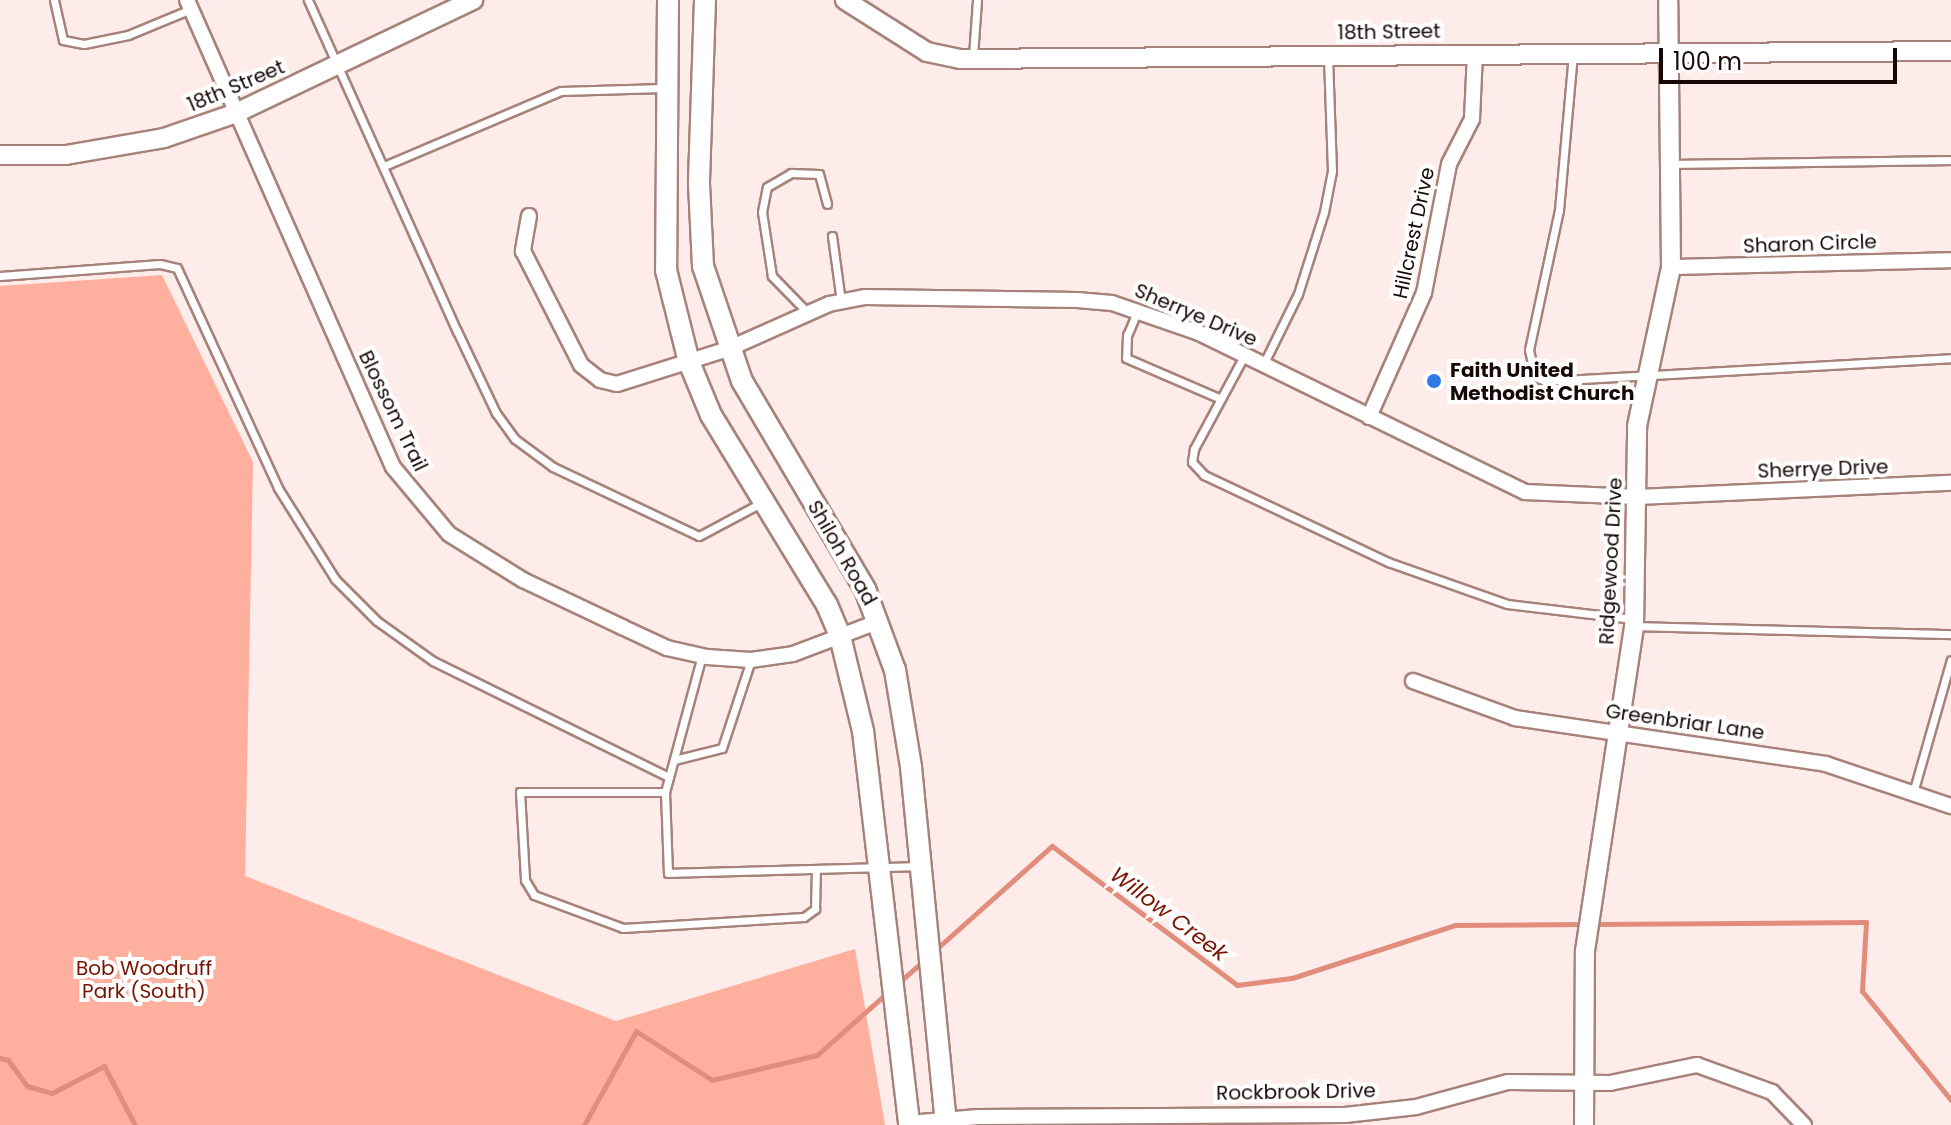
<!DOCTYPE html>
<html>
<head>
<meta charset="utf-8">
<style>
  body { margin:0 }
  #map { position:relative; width:1951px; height:1125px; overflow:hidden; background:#fdece9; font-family:Poppins,sans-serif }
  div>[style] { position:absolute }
  .green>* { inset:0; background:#feaf9d }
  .stream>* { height:5px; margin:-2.5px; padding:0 2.5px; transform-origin:2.5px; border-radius:2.5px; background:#e28d7b }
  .roads { filter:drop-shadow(2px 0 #a6827a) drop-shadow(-2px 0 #a6827a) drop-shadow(0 2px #a6827a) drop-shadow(0 -2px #a6827a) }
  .service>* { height:7px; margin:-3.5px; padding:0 3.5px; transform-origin:3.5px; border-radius:3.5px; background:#fff }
  .minor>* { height:14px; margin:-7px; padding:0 7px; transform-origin:7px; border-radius:7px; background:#fff }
  .tertiary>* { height:18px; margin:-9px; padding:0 9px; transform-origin:9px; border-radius:9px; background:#fff }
  .secondary>* { height:20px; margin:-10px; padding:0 10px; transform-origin:10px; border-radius:10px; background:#fff }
  .dots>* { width:22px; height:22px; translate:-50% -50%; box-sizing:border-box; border:4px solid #fff; border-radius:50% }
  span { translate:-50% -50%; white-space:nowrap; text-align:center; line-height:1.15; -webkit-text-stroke:8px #fff; paint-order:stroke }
  .street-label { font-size:20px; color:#150806 }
  .poi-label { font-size:20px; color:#150806; font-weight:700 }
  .left { translate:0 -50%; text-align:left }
  .park-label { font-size:20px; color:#771200 }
  .water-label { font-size:22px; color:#7a1502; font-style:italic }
  .scale { position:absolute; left:1659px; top:48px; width:238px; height:36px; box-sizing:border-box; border:4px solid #150806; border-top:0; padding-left:10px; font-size:24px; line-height:28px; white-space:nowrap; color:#150806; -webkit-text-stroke:6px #fff; paint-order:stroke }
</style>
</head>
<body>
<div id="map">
  <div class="green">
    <i style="clip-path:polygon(162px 275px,253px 462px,245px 876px,616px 1021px,855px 949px,885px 1125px,0 1125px,0 286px)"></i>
  </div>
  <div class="stream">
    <i style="left:1594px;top:924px;width:272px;rotate:-0.4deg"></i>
    <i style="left:1866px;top:922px;width:69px;rotate:93.3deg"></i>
    <i style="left:1862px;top:991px;width:141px;rotate:50.8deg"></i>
    <i style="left:934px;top:951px;width:158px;rotate:-41.7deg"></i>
    <i style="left:1052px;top:846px;width:231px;rotate:36.9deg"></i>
    <i style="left:1237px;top:985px;width:55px;rotate:-7.3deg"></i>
    <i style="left:1292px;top:978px;width:171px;rotate:-18deg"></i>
    <i style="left:1455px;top:925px;width:129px;rotate:-0.4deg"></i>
    <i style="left:898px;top:983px;width:35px;rotate:-41deg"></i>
    <i style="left:0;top:1058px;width:8px;rotate:14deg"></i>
    <i style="left:8px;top:1060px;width:32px;rotate:54deg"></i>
    <i style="left:27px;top:1086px;width:26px;rotate:16deg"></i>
    <i style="left:52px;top:1093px;width:59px;rotate:-27.4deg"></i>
    <i style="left:104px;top:1066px;width:67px;rotate:62.3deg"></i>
    <i style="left:584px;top:1125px;width:107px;rotate:-61deg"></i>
    <i style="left:636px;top:1031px;width:90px;rotate:32.8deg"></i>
    <i style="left:712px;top:1080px;width:108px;rotate:-13.4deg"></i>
    <i style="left:817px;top:1055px;width:95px;rotate:-41.6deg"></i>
  </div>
  <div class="roads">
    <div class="service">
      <i style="left:54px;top:0;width:41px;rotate:77.3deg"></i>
      <i style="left:63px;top:40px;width:21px;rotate:11deg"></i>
      <i style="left:84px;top:44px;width:45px;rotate:-11.6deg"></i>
      <i style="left:128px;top:35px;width:68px;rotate:-22.4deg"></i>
      <i style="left:308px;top:0;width:363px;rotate:65.8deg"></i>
      <i style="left:457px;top:331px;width:91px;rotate:64.6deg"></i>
      <i style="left:496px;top:413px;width:32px;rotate:54deg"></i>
      <i style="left:515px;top:439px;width:47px;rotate:36.4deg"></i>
      <i style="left:553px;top:467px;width:161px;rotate:25.3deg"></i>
      <i style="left:699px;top:536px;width:72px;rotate:-28deg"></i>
      <i style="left:1573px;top:53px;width:158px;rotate:95.1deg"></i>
      <i style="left:1559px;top:210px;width:143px;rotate:102.1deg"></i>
      <i style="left:1529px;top:350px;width:28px;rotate:77deg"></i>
      <i style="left:1535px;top:377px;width:11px;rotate:22deg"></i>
      <i style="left:1545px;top:381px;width:407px;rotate:-3.2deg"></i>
      <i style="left:973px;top:56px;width:56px;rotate:-85.9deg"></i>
      <i style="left:1672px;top:164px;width:279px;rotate:-0.8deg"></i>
      <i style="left:384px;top:166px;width:192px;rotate:-23deg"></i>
      <i style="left:561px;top:91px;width:102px;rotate:-1.7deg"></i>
      <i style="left:832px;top:236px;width:67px;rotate:82.2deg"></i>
      <i style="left:0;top:276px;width:160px;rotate:-4.3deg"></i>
      <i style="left:160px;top:264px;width:17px;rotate:13deg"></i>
      <i style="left:177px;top:268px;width:242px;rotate:65.3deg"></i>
      <i style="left:278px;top:488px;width:107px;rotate:57.9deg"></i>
      <i style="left:335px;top:579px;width:59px;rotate:45deg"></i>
      <i style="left:377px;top:621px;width:69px;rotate:35.5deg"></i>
      <i style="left:433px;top:661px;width:263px;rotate:26.2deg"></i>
      <i style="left:1137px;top:312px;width:25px;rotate:113deg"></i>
      <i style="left:1127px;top:335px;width:23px;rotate:92deg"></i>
      <i style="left:1126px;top:358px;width:101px;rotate:23.3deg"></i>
      <i style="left:808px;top:313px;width:52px;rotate:-134.2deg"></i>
      <i style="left:772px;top:276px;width:65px;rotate:-98.9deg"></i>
      <i style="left:762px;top:212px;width:25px;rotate:-79deg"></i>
      <i style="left:767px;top:187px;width:28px;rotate:-30deg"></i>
      <i style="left:791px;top:173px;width:28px;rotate:2deg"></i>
      <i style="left:819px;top:174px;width:31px;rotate:75deg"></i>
      <i style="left:1244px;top:356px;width:106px;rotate:118.3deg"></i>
      <i style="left:1194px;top:449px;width:13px;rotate:99deg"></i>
      <i style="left:1192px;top:462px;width:18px;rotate:47deg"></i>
      <i style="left:1204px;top:475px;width:204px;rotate:25.3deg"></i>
      <i style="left:1388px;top:562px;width:126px;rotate:19.4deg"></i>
      <i style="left:1507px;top:604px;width:127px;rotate:6.8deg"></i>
      <i style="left:1263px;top:365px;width:79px;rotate:-63.8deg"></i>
      <i style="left:1298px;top:294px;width:86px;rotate:-72.4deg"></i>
      <i style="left:1324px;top:212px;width:42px;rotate:-79deg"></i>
      <i style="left:1332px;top:171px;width:115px;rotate:-92deg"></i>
      <i style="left:1636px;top:626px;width:315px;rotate:1.5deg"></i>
      <i style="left:702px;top:655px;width:142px;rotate:105.1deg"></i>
      <i style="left:665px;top:792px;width:81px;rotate:87.9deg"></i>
      <i style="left:668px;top:873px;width:251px;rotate:-1.6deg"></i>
      <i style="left:674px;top:760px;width:49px;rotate:-14deg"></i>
      <i style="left:722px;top:748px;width:93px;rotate:-71.8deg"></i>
      <i style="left:665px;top:792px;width:145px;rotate:180deg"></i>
      <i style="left:520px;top:792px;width:88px;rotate:86.7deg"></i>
      <i style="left:525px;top:880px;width:17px;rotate:59deg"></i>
      <i style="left:534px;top:895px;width:95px;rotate:20.3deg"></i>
      <i style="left:623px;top:928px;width:181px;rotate:-3.5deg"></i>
      <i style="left:804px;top:917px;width:14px;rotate:-36deg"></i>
      <i style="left:815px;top:909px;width:40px;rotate:-88.6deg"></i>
      <i style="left:1913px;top:793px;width:138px;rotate:-74.1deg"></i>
    </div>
    <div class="minor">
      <i style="left:187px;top:0;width:510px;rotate:66.2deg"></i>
      <i style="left:393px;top:467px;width:87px;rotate:50.1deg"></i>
      <i style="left:449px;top:534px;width:87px;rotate:31.9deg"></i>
      <i style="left:523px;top:580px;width:110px;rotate:25.4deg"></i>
      <i style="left:622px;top:627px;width:50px;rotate:25deg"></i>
      <i style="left:667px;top:648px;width:41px;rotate:12.7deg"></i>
      <i style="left:707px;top:657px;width:44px;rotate:3.9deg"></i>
      <i style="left:751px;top:660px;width:42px;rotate:-8.1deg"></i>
      <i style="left:793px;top:654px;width:93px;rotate:-20.8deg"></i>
      <i style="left:529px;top:216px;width:36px;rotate:100deg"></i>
      <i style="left:523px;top:251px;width:128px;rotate:63deg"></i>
      <i style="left:581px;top:365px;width:24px;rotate:38deg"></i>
      <i style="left:600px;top:380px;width:17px;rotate:13deg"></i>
      <i style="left:617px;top:384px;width:116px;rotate:-17.5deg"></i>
      <i style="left:728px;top:349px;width:111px;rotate:-24deg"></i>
      <i style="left:829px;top:304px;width:37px;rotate:-11deg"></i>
      <i style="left:865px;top:297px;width:212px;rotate:0.8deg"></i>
      <i style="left:1077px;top:300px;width:35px;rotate:5deg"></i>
      <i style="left:1112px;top:303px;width:92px;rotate:19deg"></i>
      <i style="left:1199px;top:333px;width:363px;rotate:26deg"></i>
      <i style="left:1525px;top:492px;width:113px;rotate:2.5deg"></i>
      <i style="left:1638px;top:497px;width:313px;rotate:-2.6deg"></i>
      <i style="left:1671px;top:267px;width:280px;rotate:-1.4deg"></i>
      <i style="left:1369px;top:417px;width:136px;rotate:-66.1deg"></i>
      <i style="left:1424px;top:293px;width:131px;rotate:-79deg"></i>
      <i style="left:1449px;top:164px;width:51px;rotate:-62.9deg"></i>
      <i style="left:1472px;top:119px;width:66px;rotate:-87.4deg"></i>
      <i style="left:1413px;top:681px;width:109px;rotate:19.9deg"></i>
      <i style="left:1515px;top:718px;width:314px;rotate:8.4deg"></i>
      <i style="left:1826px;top:764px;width:132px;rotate:18.6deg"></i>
      <i style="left:909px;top:1123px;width:69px;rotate:-5deg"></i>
      <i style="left:978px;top:1117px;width:367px;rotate:-0.3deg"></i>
      <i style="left:1345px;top:1115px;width:71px;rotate:-6.4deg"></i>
      <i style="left:1416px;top:1107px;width:95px;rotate:-15.2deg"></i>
      <i style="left:1508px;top:1082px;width:102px;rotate:0.6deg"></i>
      <i style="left:1610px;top:1083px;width:89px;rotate:-11.7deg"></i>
      <i style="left:1697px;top:1065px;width:80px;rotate:19.8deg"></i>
      <i style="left:1772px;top:1092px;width:46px;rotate:45.9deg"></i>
    </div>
    <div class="tertiary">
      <i style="left:845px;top:0;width:97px;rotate:32.4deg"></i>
      <i style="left:927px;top:52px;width:34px;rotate:12deg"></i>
      <i style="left:960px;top:59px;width:991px;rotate:-0.46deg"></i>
      <i style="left:0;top:155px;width:66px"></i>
      <i style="left:66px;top:155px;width:99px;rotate:-9.8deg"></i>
      <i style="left:164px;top:138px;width:76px;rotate:-19.1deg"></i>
      <i style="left:236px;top:113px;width:263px;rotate:-25.5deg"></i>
      <i style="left:1584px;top:1125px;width:174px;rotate:-89.7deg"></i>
      <i style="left:1585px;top:951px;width:329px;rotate:-81.4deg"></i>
      <i style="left:1634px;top:626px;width:200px;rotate:-89.1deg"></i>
      <i style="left:1637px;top:426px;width:163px;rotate:-77.9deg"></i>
      <i style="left:1671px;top:267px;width:267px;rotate:-90.6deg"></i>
    </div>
    <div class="secondary">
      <i style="left:668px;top:0;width:270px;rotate:90.4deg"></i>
      <i style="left:666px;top:270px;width:95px;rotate:76deg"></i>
      <i style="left:689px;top:362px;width:57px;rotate:67.5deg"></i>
      <i style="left:711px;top:415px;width:223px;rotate:58.6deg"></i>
      <i style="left:827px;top:605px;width:34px;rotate:67deg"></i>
      <i style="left:840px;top:636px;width:98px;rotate:76.4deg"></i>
      <i style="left:863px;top:731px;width:397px;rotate:83.3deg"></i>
      <i style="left:705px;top:0;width:184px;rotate:91.9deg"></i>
      <i style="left:699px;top:184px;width:82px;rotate:87.2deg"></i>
      <i style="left:703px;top:266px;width:121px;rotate:71.3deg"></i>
      <i style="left:742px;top:381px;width:242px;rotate:59.4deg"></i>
      <i style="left:865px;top:589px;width:86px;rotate:69.7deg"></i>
      <i style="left:895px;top:670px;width:98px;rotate:80.6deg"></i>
      <i style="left:911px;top:767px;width:360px;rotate:84.4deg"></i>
    </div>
  </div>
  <div class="dots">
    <i style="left:1434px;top:381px;background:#2f7ae6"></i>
  </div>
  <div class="street-label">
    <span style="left:1389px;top:32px;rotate:-1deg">18th Street</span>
    <span style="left:236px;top:86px;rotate:-23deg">18th Street</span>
    <span style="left:1414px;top:233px;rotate:-78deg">Hillcrest Drive</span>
    <span style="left:1810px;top:244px;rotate:-2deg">Sharon Circle</span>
    <span style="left:1196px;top:315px;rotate:23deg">Sherrye Drive</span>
    <span style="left:393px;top:411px;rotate:64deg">Blossom Trail</span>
    <span style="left:1823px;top:469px;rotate:-2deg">Sherrye Drive</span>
    <span style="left:842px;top:553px;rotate:60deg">Shiloh Road</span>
    <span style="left:1611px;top:561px;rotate:-87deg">Ridgewood Drive</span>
    <span style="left:1685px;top:722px;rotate:8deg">Greenbriar Lane</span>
    <span style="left:1296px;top:1092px;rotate:-1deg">Rockbrook Drive</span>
  </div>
  <div class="poi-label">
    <span class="left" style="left:1450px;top:382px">Faith United<br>Methodist Church</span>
  </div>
  <div class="park-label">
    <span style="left:144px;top:980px">Bob Woodruff<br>Park (South)</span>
  </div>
  <div class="water-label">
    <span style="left:1169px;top:914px;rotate:37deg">Willow Creek</span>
  </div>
  <div class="scale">100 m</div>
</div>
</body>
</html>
